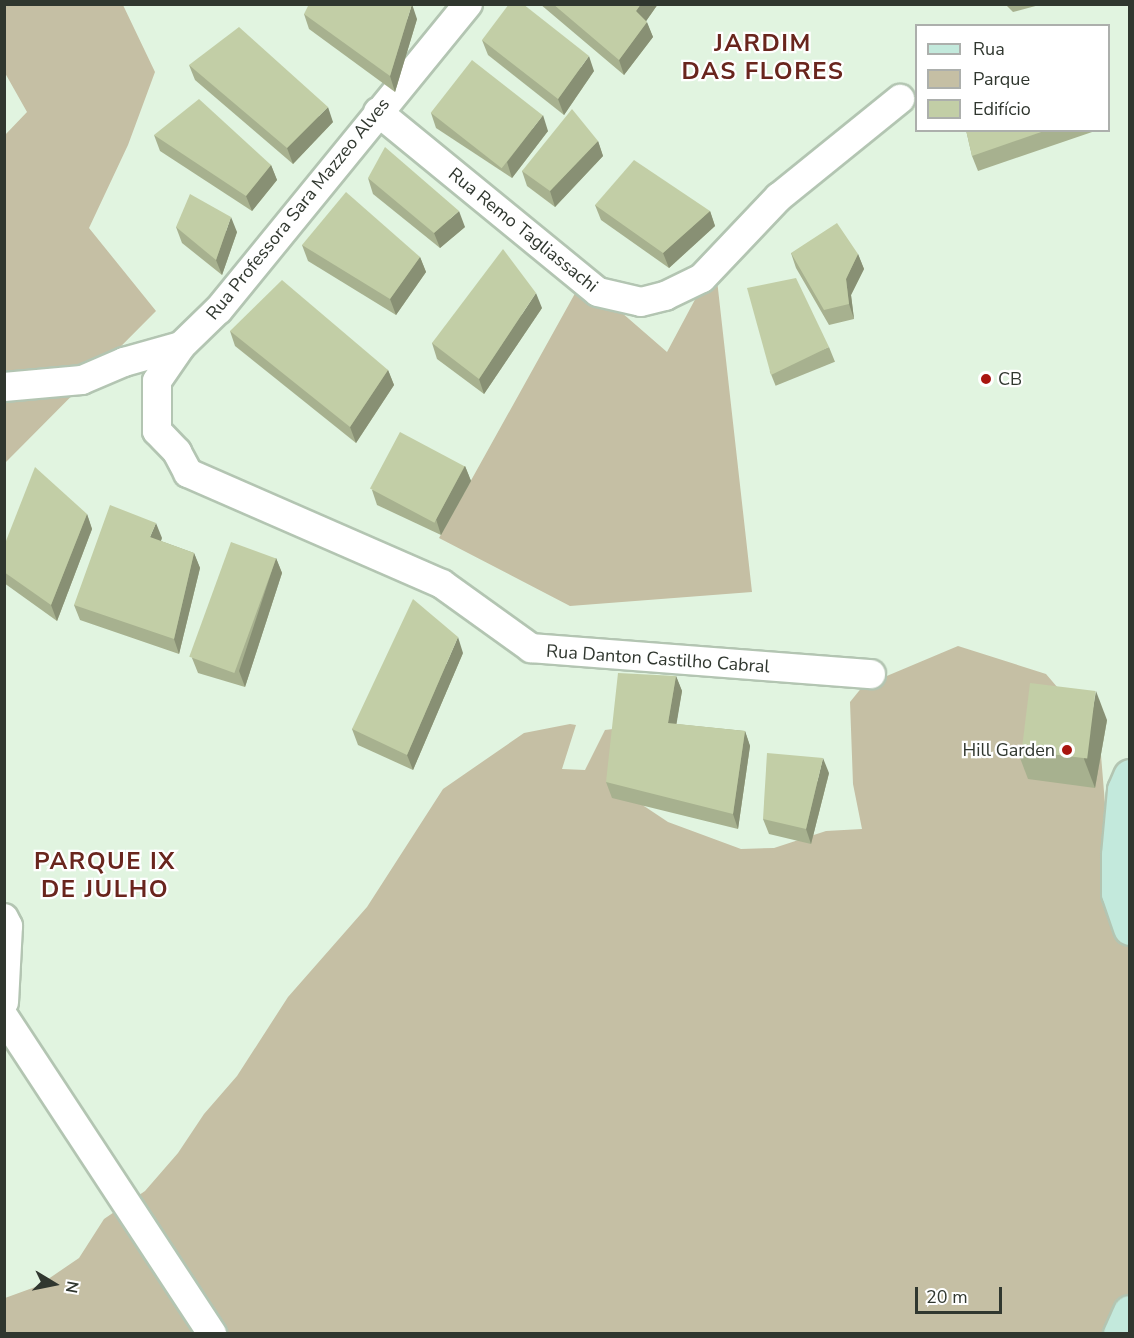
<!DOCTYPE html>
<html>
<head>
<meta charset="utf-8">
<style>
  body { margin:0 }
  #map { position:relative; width:1134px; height:1338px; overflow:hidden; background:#e1f4e0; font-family:"Nunito Sans",sans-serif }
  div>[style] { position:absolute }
  .green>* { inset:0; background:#c5bfa4 }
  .roads { filter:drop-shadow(2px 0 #b3c5b2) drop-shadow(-2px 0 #b3c5b2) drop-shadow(0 2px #b3c5b2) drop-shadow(0 -2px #b3c5b2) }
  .street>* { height:28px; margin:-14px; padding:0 14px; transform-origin:14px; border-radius:14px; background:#fff }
  .secondary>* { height:33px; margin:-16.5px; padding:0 16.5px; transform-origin:16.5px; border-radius:16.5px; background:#c3e9dc }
  .wall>* { inset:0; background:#a7b18f; transform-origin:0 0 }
  .shaded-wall>* { inset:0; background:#889074 }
  .building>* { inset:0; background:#c2cea6; transform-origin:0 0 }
  .dots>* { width:16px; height:16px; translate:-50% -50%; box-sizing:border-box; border:3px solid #fff; border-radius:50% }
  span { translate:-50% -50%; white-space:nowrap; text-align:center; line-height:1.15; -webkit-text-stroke:4.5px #fff; paint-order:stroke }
  .street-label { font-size:18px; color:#30372f }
  .poi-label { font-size:18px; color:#30372f }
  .left { translate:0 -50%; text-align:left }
  .right { translate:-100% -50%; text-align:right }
  .district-label { font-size:24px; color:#69251d; font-weight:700; letter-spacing:1.5px }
  .frame { position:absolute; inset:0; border:6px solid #30372f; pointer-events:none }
  .legend { position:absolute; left:915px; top:24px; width:195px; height:108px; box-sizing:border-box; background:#fff; border:2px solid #acafac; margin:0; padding:8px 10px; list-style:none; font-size:18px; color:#30372f }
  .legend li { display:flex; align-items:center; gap:12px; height:30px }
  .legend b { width:30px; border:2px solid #acafac }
  .north { position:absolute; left:24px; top:1254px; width:60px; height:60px; -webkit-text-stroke:4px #fff; paint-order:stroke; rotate:100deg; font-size:16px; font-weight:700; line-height:24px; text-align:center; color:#30372f }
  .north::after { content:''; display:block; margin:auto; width:21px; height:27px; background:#30372f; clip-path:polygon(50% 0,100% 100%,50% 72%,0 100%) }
  .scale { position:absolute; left:915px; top:1287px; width:87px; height:27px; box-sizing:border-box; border:3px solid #30372f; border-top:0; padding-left:8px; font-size:18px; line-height:21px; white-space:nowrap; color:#30372f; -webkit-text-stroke:4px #fff; paint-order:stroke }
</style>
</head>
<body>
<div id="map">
  <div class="green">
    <i style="clip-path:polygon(5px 5px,123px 5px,155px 72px,128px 145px,89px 228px,156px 311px,5px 463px,5px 135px,27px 112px,5px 73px)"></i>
    <i style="clip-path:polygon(715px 262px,752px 592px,570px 606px,439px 538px,583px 279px,667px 352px)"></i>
    <i style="clip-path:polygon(958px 646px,1046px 674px,1076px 709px,1101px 755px,1111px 877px,1129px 944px,1129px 1333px,5px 1334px,5px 1298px,38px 1286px,79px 1258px,104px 1219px,145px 1191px,178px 1153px,204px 1114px,237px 1076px,288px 997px,367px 907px,443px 789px,524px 733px,570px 724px,576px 725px,562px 769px,585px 770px,605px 730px,621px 728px,633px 791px,644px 806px,668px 822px,741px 849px,774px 848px,826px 831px,862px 829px,853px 784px,850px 702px,863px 686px)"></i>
  </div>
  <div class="roads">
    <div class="street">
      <i style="left:468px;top:4px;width:395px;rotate:129.2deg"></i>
      <i style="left:218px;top:310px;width:52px;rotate:135.8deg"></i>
      <i style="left:181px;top:346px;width:42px;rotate:124.4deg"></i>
      <i style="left:157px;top:381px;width:50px;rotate:90deg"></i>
      <i style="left:157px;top:431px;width:29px;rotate:46deg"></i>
      <i style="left:177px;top:452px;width:24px;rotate:62deg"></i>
      <i style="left:188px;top:473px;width:277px;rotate:23.6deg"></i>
      <i style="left:442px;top:584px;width:110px;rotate:35.7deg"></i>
      <i style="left:531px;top:648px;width:341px;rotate:4.4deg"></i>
      <i style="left:378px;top:112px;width:284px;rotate:39.3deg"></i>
      <i style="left:598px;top:292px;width:44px;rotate:13.1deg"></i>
      <i style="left:641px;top:302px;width:25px;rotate:-14deg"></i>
      <i style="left:665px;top:296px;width:41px;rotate:-25.9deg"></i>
      <i style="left:702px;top:278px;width:112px;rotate:-46.5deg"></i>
      <i style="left:779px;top:197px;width:156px;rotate:-39deg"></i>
      <i style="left:4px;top:387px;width:78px;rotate:-5.1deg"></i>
      <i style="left:82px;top:380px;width:46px;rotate:-23.2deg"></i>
      <i style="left:124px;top:362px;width:59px;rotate:-15.7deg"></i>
      <i style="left:4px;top:918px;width:9px;rotate:63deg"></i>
      <i style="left:8px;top:926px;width:76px;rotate:93deg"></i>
      <i style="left:4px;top:1017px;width:379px;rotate:56.7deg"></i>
    </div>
    <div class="secondary">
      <i style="left:1130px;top:776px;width:15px;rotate:113deg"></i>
      <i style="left:1124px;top:790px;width:65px;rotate:95.3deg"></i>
      <i style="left:1118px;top:855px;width:38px;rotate:90deg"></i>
      <i style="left:1118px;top:893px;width:37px;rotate:71deg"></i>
      <i style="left:1120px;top:1334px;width:24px;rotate:-66deg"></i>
    </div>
  </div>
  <div class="wall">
    <i style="clip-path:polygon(540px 4px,658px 4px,646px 21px,653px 37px,624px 75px)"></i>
    <i style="clip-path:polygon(1005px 4px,1043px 4px,1013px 12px)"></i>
    <i style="clip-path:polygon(304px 14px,417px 19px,395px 92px,309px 29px)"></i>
    <i style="clip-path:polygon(482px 40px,594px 71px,564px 115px,488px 55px)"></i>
    <i style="clip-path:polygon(189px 65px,333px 122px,293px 164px,195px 80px)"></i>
    <i style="clip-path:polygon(431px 113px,548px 131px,512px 178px,436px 128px)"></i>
    <i style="clip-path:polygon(966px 130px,1098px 130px,978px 171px,972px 156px)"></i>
    <i style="clip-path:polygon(154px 135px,271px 165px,277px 180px,252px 211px,160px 151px)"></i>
    <i style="clip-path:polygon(598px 141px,603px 156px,555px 207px,527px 186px,522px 171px)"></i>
    <i style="clip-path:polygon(368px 178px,465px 227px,440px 248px,373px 194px)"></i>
    <i style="clip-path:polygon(595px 205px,710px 211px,715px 226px,669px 268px,601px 220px)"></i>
    <i style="clip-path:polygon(176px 227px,237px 232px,222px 275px,182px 243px)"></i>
    <i style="clip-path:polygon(302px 245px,420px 257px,426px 272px,396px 315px,308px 261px)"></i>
    <i style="clip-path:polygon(791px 253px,858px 254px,864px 269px,851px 295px,854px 319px,829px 325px,796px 268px)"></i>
    <i style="clip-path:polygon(542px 308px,484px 394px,437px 359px,432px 343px)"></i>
    <i style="clip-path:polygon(230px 331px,388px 370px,394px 385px,356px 443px,235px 346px)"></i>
    <i style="left:829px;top:347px;width:16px;height:64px;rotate:68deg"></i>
    <i style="clip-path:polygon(465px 466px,471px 481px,441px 535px,377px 505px,372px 490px)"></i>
    <i style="clip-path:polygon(87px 514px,92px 529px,57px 621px,4px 583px,4px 546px)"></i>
    <i style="clip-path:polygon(162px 538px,161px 541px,194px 553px,200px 568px,179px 654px,80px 620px,74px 605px)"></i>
    <i style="clip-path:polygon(276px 558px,282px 573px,245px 687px,198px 673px,192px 658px)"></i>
    <i style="clip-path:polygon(463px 653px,413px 770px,358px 745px,352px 729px)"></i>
    <i style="clip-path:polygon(676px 676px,682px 691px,676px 724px,745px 731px,750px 746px,738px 829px,612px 798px,606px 782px)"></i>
    <i style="clip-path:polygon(1107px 720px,1095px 788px,1028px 779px,1017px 750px)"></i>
    <i style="clip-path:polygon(829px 773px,811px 844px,769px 834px,763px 819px)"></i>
  </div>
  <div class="shaded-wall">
    <i style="clip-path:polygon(412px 4px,417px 19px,395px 92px,390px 76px)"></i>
    <i style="clip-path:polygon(641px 4px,658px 4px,642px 27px,636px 11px)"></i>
    <i style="clip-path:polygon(647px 22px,653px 37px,624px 75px,619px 60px)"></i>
    <i style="clip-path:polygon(589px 56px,594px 71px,564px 115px,558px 99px)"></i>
    <i style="clip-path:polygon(328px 107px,333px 122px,293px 164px,287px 148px)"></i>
    <i style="clip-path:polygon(543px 115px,548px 131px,512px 178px,507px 162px)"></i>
    <i style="clip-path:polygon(598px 141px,603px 156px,555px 207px,550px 191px)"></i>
    <i style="clip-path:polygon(271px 165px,277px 180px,252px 211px,246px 196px)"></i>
    <i style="clip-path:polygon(459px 211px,465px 227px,440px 248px,434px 233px)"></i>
    <i style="clip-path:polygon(710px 211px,715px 226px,669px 268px,663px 253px)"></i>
    <i style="clip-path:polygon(231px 217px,237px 232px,222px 275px,216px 260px)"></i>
    <i style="clip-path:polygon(858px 254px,864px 269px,851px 295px,854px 319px,849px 304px,846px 279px)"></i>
    <i style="clip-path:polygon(420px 257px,426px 272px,396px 315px,390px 299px)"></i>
    <i style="clip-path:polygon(536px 293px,542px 308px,484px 394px,479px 379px)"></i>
    <i style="clip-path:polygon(388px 370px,394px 385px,356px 443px,350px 427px)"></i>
    <i style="clip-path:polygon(465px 466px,471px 481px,441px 535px,436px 519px)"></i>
    <i style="clip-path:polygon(87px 514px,92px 529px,57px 621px,51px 605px)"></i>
    <i style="clip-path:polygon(156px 523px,162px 538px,156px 552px,150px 537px)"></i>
    <i style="clip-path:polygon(194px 553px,200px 568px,179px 654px,174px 639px)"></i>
    <i style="clip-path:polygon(276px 558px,282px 573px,245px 687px,239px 671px)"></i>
    <i style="clip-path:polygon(458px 637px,463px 653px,413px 770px,407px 755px)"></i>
    <i style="clip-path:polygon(676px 676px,682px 691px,674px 739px,668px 723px)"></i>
    <i style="clip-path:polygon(1096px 691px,1107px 720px,1095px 788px,1084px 759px)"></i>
    <i style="clip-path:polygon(745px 731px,750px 746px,738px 829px,733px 814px)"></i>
    <i style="clip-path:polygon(823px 758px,829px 773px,811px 844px,806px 829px)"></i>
  </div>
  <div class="building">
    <i style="clip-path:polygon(309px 4px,412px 4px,390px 76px,304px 14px)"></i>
    <i style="clip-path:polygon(509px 4px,523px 4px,589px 56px,558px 99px,482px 40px)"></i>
    <i style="clip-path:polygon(553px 4px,641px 4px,636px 11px,647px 22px,619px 60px)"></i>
    <i style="clip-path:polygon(239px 27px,328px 107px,287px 148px,189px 65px)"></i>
    <i style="left:472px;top:60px;width:90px;height:67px;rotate:38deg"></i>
    <i style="clip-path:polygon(199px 99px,271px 165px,246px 196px,154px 135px)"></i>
    <i style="clip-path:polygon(572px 109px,598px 141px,550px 191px,522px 171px)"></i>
    <i style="clip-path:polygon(966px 130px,1047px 130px,972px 156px)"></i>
    <i style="clip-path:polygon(385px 147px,459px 211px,434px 233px,368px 178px)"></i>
    <i style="clip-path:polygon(634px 160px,710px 211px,663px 253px,595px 205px)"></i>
    <i style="clip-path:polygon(346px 192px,420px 257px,390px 299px,302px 245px)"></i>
    <i style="clip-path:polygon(190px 194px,231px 217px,216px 260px,176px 227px)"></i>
    <i style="clip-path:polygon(837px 223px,858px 254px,846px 279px,849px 304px,824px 310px,791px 253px)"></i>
    <i style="clip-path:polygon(503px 249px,536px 293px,479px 379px,432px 343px)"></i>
    <i style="clip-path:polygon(796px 278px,829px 347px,771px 375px,747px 288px)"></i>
    <i style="clip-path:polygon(282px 280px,388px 370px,350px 427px,230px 331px)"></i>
    <i style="left:400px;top:432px;width:73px;height:64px;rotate:28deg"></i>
    <i style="clip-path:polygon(35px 467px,87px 514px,51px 605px,4px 572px,4px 546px)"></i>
    <i style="clip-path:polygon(110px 505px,156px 523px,150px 537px,194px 553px,174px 639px,74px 605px)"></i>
    <i style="left:231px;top:542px;width:48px;height:122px;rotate:20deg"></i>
    <i style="clip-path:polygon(413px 599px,458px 637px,407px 755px,352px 729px)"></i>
    <i style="clip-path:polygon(618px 673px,676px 676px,668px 723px,745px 731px,733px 814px,606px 782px)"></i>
    <i style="left:1030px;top:683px;width:66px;height:68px;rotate:7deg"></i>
    <i style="clip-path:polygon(767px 753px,823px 758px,806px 829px,763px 819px)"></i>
  </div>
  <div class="dots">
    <i style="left:986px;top:379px;background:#a8150e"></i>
    <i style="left:1067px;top:750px;background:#a8150e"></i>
  </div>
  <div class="street-label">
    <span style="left:298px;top:209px;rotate:-51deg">Rua Professora Sara Mazzeo Alves</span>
    <span style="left:523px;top:230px;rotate:39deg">Rua Remo Tagliassachi</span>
    <span style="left:658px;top:659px;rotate:4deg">Rua Danton Castilho Cabral</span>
  </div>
  <div class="poi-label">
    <span class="left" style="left:998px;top:379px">CB</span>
    <span class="right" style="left:1055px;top:750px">Hill Garden</span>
  </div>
  <div class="district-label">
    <span style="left:763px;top:58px">JARDIM<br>DAS FLORES</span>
    <span style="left:105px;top:876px">PARQUE IX<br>DE JULHO</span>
  </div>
  <div class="frame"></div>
  <ul class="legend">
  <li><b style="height:8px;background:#c3e9dc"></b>Rua</li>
  <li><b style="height:16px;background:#c5bfa4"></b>Parque</li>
  <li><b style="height:16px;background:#c2cea6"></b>Edifício</li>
  </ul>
  <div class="north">N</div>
  <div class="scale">20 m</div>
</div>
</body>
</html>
